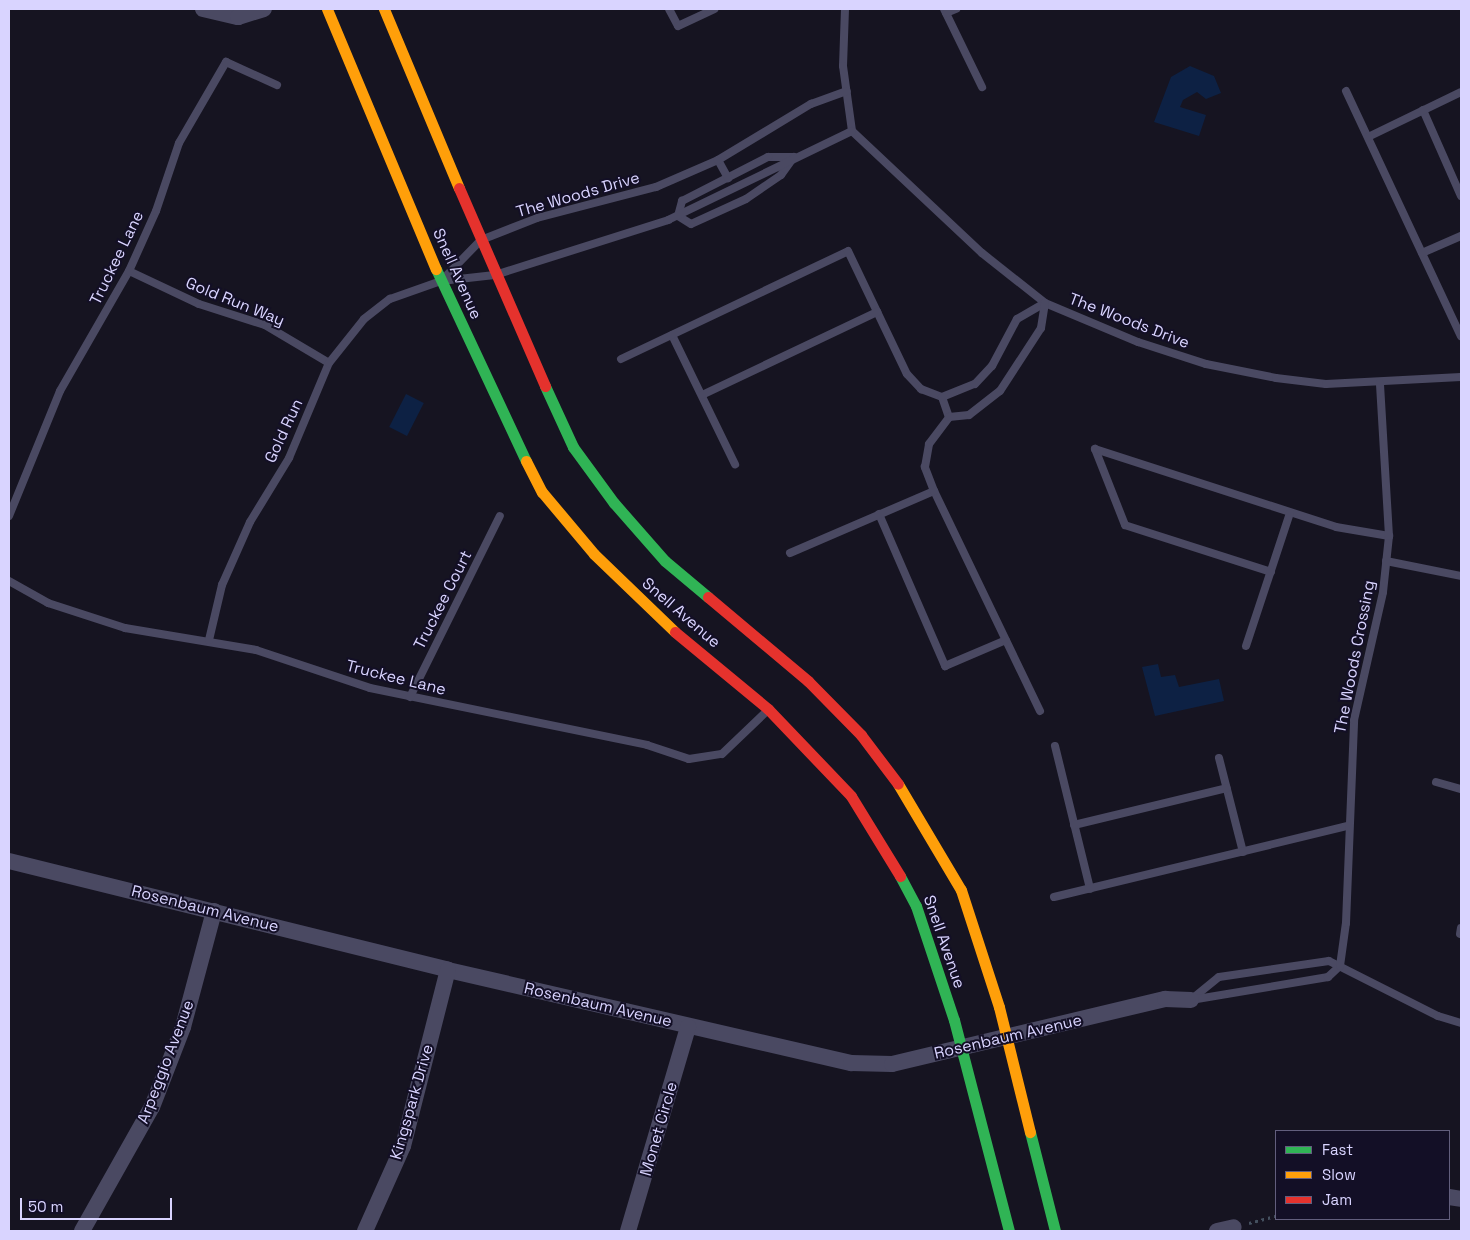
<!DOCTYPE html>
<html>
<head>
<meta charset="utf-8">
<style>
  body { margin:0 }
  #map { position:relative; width:1470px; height:1240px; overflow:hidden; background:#161421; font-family:"Space Grotesk",sans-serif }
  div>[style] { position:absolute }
  .water>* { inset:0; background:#0d2144; transform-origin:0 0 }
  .path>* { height:3px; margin-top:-1.5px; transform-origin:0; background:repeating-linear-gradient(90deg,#44505f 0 2.5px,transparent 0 6.5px) }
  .lane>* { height:8px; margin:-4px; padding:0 4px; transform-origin:4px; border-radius:4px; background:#4a4962 }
  .street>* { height:16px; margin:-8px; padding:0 8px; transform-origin:8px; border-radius:8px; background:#4a4962 }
  .fast>* { height:11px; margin:-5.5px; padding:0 5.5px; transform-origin:5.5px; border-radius:5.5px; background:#30b455 }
  .slow>* { height:11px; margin:-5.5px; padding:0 5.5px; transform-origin:5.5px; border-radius:5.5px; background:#ff9f0a }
  .jam>* { height:11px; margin:-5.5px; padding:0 5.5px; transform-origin:5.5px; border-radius:5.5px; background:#e5322d }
  span { translate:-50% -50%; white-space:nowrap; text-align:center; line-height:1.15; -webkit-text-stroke:4px #130f26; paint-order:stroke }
  .street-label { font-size:16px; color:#d9d4ff }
  .frame { position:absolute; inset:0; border:10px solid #d9d4ff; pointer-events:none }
  .legend { position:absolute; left:1275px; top:1130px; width:175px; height:90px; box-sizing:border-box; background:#130f26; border:1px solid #625e7d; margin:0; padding:6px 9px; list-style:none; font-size:15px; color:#d9d4ff }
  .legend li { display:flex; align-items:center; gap:10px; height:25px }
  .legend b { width:25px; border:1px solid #625e7d }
  .scale { position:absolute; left:20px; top:1198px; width:152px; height:22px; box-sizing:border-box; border:2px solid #d9d4ff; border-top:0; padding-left:6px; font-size:15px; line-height:18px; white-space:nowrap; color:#d9d4ff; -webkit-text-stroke:4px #130f26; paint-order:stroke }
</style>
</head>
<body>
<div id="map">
  <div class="water">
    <i style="clip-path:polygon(1190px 66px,1214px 76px,1221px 93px,1206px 99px,1197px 92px,1183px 100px,1180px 107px,1206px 115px,1199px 136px,1154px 122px,1171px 77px)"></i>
    <i style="left:406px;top:394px;width:20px;height:37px;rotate:27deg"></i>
    <i style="clip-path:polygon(1158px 664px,1161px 677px,1175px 675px,1179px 687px,1219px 679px,1224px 701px,1155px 716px,1142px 667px)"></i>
  </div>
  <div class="path">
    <i style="left:1249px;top:1223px;width:28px;rotate:-15deg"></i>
  </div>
  <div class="lane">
    <i style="left:669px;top:9px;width:19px;rotate:62deg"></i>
    <i style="left:678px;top:26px;width:40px;rotate:-25deg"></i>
    <i style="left:845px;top:9px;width:57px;rotate:92deg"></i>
    <i style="left:843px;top:66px;width:66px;rotate:82.1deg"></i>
    <i style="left:852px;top:131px;width:178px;rotate:43.2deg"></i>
    <i style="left:982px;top:253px;width:80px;rotate:38.4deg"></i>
    <i style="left:1045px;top:303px;width:101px;rotate:22.8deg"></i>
    <i style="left:1138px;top:342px;width:71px;rotate:17.9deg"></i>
    <i style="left:1206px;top:364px;width:71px;rotate:11.3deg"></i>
    <i style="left:1276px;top:378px;width:50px;rotate:6.8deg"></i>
    <i style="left:1326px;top:384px;width:135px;rotate:-3deg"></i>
    <i style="left:944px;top:9px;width:87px;rotate:64deg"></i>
    <i style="left:946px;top:13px;width:11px;rotate:-22deg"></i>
    <i style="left:1346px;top:91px;width:271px;rotate:64.9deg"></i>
    <i style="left:1423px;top:110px;width:94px;rotate:66.2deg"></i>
    <i style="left:1368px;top:137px;width:103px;rotate:-25.8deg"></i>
    <i style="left:768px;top:157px;width:26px"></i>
    <i style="left:794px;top:157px;width:22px;rotate:126deg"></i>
    <i style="left:781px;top:175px;width:42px;rotate:145.6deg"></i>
    <i style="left:746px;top:199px;width:60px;rotate:155.6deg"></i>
    <i style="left:691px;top:224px;width:15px;rotate:-148deg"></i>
    <i style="left:678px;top:216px;width:16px;rotate:-75deg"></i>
    <i style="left:682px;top:201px;width:97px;rotate:-27.1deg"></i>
    <i style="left:718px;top:160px;width:21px;rotate:61deg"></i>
    <i style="left:1422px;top:253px;width:43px;rotate:-23.6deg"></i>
    <i style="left:129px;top:271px;width:77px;rotate:25.2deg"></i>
    <i style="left:199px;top:304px;width:69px;rotate:17.7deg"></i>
    <i style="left:265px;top:325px;width:74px;rotate:30.7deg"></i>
    <i style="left:444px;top:278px;width:53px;rotate:-45.8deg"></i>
    <i style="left:481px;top:240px;width:60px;rotate:-21.4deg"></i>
    <i style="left:537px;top:218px;width:123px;rotate:-14.6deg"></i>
    <i style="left:656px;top:187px;width:68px;rotate:-23.5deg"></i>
    <i style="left:718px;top:160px;width:109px;rotate:-31.1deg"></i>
    <i style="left:811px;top:104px;width:38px;rotate:-20deg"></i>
    <i style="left:672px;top:335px;width:144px;rotate:64deg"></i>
    <i style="left:621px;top:359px;width:251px;rotate:-25.4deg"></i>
    <i style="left:848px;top:251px;width:136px;rotate:64.4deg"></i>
    <i style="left:907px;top:374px;width:21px;rotate:47deg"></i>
    <i style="left:921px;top:389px;width:22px;rotate:21deg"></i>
    <i style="left:942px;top:397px;width:21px;rotate:71deg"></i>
    <i style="left:702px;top:395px;width:194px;rotate:-25.4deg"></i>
    <i style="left:942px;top:397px;width:35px;rotate:-22deg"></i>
    <i style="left:975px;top:384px;width:25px;rotate:-47deg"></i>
    <i style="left:992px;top:366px;width:53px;rotate:-62deg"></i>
    <i style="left:1017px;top:319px;width:32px;rotate:-30deg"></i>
    <i style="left:879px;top:514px;width:166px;rotate:66.5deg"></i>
    <i style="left:945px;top:666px;width:66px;rotate:-23.1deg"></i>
    <i style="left:9px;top:516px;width:135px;rotate:-67.8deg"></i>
    <i style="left:60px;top:391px;width:138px;rotate:-60.1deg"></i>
    <i style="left:129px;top:271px;width:66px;rotate:-65.8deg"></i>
    <i style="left:156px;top:211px;width:72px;rotate:-71.3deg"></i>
    <i style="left:179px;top:143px;width:94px;rotate:-59.9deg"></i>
    <i style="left:226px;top:62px;width:56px;rotate:24.3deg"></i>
    <i style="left:790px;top:553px;width:157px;rotate:-23.3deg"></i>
    <i style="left:1386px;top:561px;width:76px;rotate:11.3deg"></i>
    <i style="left:1271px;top:572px;width:153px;rotate:-162.2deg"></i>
    <i style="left:1125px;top:525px;width:82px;rotate:-111.5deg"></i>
    <i style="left:1095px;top:449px;width:253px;rotate:17.9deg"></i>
    <i style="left:1336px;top:527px;width:54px;rotate:9.6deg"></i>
    <i style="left:9px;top:581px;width:45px;rotate:29.4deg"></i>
    <i style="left:48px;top:603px;width:81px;rotate:18deg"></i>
    <i style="left:125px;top:628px;width:133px;rotate:9.5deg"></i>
    <i style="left:256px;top:650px;width:120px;rotate:18.4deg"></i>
    <i style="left:370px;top:688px;width:283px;rotate:11.6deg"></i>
    <i style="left:647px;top:745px;width:44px;rotate:18.4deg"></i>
    <i style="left:689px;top:759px;width:33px;rotate:-9deg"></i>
    <i style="left:722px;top:754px;width:62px;rotate:-43.7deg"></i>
    <i style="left:209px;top:640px;width:57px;rotate:-76.7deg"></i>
    <i style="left:222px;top:585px;width:69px;rotate:-66deg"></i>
    <i style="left:250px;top:522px;width:75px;rotate:-58.6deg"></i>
    <i style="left:289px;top:458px;width:103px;rotate:-67.2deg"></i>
    <i style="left:329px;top:363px;width:56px;rotate:-51.5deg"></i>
    <i style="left:364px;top:319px;width:33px;rotate:-38deg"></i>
    <i style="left:390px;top:299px;width:54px;rotate:-19.4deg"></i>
    <i style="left:441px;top:281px;width:54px;rotate:-6.3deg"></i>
    <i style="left:495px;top:275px;width:182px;rotate:-17.6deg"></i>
    <i style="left:668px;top:220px;width:204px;rotate:-25.8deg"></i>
    <i style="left:1246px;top:646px;width:140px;rotate:-71.7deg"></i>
    <i style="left:410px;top:697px;width:202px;rotate:-63.6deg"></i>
    <i style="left:1040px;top:711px;width:244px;rotate:-115.7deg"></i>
    <i style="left:934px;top:491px;width:26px;rotate:-111deg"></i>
    <i style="left:925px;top:467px;width:23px;rotate:-80deg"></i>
    <i style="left:929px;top:444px;width:34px;rotate:-53deg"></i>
    <i style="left:949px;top:417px;width:20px;rotate:-6deg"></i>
    <i style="left:969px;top:415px;width:39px;rotate:-38deg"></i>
    <i style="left:1000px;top:391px;width:75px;rotate:-56.9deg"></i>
    <i style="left:1041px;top:328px;width:25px;rotate:-81deg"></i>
    <i style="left:1055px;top:746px;width:147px;rotate:76.2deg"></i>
    <i style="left:1219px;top:758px;width:97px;rotate:75.7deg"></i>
    <i style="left:1436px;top:782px;width:26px;rotate:16deg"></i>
    <i style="left:1074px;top:825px;width:157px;rotate:-13.6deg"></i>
    <i style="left:1054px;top:897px;width:302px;rotate:-13.6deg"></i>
    <i style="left:1460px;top:934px;width:6px;rotate:-81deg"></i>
    <i style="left:1193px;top:998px;width:33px;rotate:-39deg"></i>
    <i style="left:1219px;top:977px;width:111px;rotate:-8.3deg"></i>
    <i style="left:1329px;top:961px;width:122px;rotate:26.8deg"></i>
    <i style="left:1438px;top:1016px;width:24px;rotate:17deg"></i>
    <i style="left:1191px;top:1000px;width:139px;rotate:-9.5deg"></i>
    <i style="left:1328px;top:977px;width:16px;rotate:-43deg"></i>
    <i style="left:1340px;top:966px;width:43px;rotate:-82.1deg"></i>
    <i style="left:1346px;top:923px;width:203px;rotate:-87.7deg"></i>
    <i style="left:1354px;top:720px;width:131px;rotate:-77.2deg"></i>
    <i style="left:1383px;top:592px;width:56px;rotate:-83.9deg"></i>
    <i style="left:1389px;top:536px;width:153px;rotate:-93.4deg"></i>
  </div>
  <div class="street">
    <i style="left:203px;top:9px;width:36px;rotate:13deg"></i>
    <i style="left:238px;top:17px;width:27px;rotate:-17deg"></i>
    <i style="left:9px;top:861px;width:452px;rotate:13.9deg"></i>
    <i style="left:448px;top:970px;width:414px;rotate:13deg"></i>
    <i style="left:851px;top:1063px;width:41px;rotate:1.4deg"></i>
    <i style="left:892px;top:1064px;width:281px;rotate:-13.4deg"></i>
    <i style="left:1165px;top:999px;width:26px;rotate:2deg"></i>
    <i style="left:1449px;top:1197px;width:12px;rotate:9deg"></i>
    <i style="left:82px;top:1231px;width:142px;rotate:-60.6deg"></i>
    <i style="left:152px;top:1107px;width:86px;rotate:-68.8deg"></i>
    <i style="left:183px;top:1027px;width:120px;rotate:-75deg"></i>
    <i style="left:365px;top:1231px;width:93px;rotate:-65.9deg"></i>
    <i style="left:403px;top:1146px;width:182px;rotate:-75.7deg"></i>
    <i style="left:628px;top:1231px;width:213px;rotate:-73.6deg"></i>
    <i style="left:1217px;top:1231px;width:17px;rotate:-13deg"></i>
  </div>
  <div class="fast">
    <i style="left:436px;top:269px;width:212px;rotate:64.9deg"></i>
    <i style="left:545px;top:386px;width:67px;rotate:65.3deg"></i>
    <i style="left:573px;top:447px;width:69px;rotate:53.8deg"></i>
    <i style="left:614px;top:503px;width:77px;rotate:48.7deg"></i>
    <i style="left:665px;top:561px;width:56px;rotate:39.9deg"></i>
    <i style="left:900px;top:876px;width:34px;rotate:62deg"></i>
    <i style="left:916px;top:906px;width:120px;rotate:71.6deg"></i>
    <i style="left:954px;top:1020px;width:218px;rotate:75.4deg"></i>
    <i style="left:1030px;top:1132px;width:102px;rotate:75.8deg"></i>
  </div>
  <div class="slow">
    <i style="left:327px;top:9px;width:282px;rotate:67.3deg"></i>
    <i style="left:384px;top:9px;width:194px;rotate:67.3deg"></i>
    <i style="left:526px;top:461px;width:35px;rotate:63deg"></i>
    <i style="left:542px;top:492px;width:81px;rotate:50deg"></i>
    <i style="left:594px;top:554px;width:112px;rotate:43.9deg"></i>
    <i style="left:898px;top:784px;width:123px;rotate:59.3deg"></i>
    <i style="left:961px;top:890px;width:123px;rotate:72deg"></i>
    <i style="left:999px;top:1007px;width:129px;rotate:76.1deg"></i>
  </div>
  <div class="jam">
    <i style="left:459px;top:188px;width:216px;rotate:66.5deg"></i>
    <i style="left:708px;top:597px;width:131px;rotate:40deg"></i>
    <i style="left:808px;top:681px;width:76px;rotate:45.5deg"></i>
    <i style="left:861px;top:735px;width:61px;rotate:52.9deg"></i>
    <i style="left:675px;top:632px;width:121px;rotate:39.6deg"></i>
    <i style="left:768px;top:709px;width:120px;rotate:46.3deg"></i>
    <i style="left:851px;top:796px;width:94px;rotate:58.5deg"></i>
  </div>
  <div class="street-label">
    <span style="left:578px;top:195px;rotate:-16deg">The Woods Drive</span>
    <span style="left:117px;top:258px;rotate:-64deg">Truckee Lane</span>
    <span style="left:457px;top:274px;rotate:66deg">Snell Avenue</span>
    <span style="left:235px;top:302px;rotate:22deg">Gold Run Way</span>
    <span style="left:1129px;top:321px;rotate:21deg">The Woods Drive</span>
    <span style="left:284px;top:431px;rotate:-65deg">Gold Run</span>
    <span style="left:443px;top:600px;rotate:-63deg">Truckee Court</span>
    <span style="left:681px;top:613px;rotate:41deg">Snell Avenue</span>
    <span style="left:1355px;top:657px;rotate:-79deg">The Woods Crossing</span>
    <span style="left:396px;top:678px;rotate:14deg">Truckee Lane</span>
    <span style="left:205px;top:909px;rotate:14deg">Rosenbaum Avenue</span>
    <span style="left:944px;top:942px;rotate:71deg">Snell Avenue</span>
    <span style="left:598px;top:1005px;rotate:13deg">Rosenbaum Avenue</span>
    <span style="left:1008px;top:1037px;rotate:-13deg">Rosenbaum Avenue</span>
    <span style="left:166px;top:1062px;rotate:-69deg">Arpeggio Avenue</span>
    <span style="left:412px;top:1102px;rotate:-74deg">Kingspark Drive</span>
    <span style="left:659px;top:1129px;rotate:-74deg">Monet Circle</span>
  </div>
  <div class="frame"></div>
  <ul class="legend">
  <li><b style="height:6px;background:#30b455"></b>Fast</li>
  <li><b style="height:6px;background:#ff9f0a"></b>Slow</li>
  <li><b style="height:6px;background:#e5322d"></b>Jam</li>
  </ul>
  <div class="scale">50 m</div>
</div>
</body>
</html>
